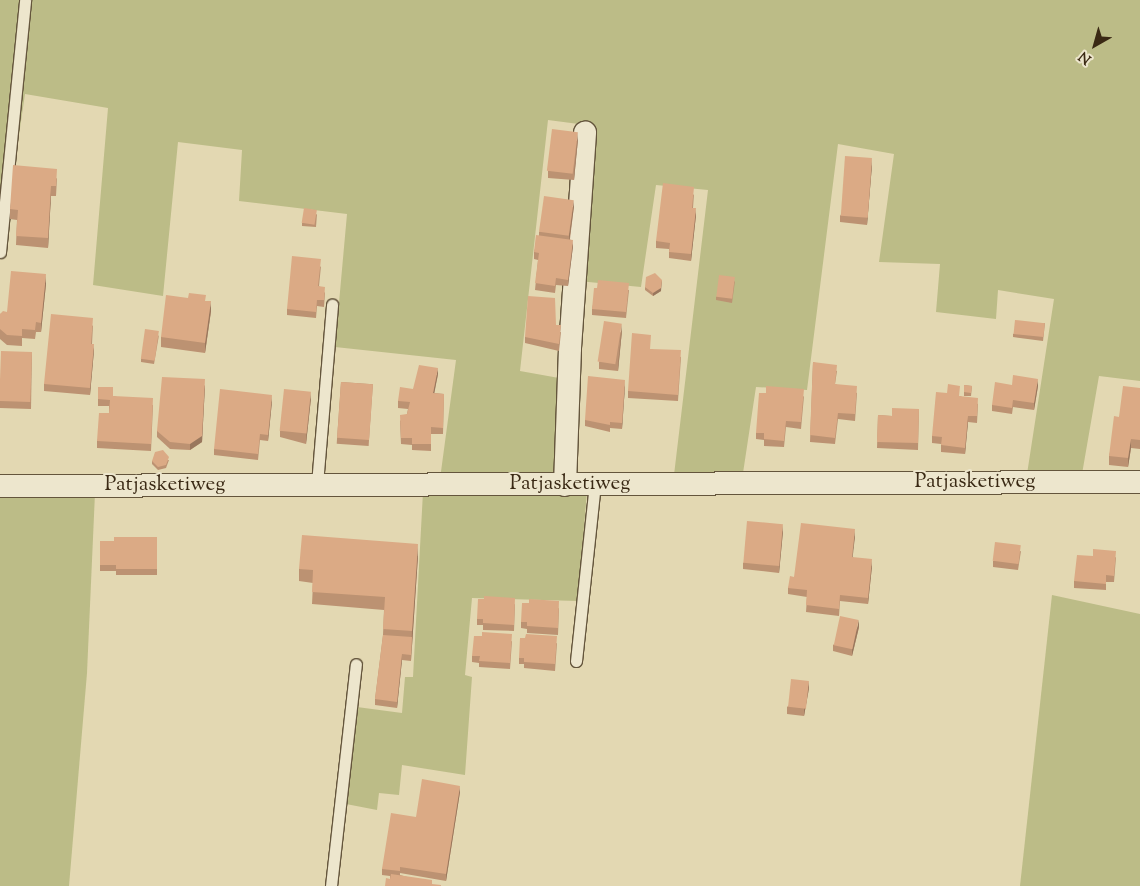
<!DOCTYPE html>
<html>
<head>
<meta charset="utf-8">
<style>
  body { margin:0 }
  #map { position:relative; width:1140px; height:886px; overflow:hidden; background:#e3d8b2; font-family:"Sorts Mill Goudy",serif }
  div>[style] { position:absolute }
  .green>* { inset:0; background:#bcbc87 }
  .roads { filter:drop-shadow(1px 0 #64553c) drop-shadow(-1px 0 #64553c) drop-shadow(0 1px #64553c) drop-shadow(0 -1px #64553c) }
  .lane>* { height:11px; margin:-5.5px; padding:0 5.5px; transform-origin:5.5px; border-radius:5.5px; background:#ede6cd }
  .street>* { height:22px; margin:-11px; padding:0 11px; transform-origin:11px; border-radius:11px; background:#ede6cd }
  .wall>* { inset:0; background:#bc9272; transform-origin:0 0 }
  .shaded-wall>* { inset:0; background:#99775d }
  .building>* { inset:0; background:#dbaa85; transform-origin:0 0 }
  span { translate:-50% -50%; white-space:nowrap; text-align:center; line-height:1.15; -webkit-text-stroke:4px #ede6cd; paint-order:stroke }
  .street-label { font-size:21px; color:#3a2914 }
  .north { position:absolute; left:1070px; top:20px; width:50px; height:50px; -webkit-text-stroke:4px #ede6cd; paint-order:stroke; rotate:218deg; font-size:14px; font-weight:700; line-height:20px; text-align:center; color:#3a2914 }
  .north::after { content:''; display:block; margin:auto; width:18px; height:22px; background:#3a2914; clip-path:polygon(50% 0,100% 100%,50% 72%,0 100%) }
</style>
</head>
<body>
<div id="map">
  <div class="green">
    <i style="clip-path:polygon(0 0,1140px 0,1140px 381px,1099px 376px,1082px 474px,1027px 474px,1054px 299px,998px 290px,996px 319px,936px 312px,940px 264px,879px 262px,894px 154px,838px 144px,807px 390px,756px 387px,743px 473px,674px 475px,708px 190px,656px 185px,641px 287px,578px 281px,594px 126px,548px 120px,520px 371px,559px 378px,556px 468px,553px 474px,440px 479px,456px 360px,335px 347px,347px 214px,239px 201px,242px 150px,178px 142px,163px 296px,93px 285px,108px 108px,25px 94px,14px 169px,0 205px)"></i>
    <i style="clip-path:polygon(587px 491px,578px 601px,472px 598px,465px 675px,472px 677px,465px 775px,402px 765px,399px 795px,379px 793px,377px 810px,346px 804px,357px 707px,402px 713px,405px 677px,413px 677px,423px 492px)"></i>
    <i style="clip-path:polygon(95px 493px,87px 673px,69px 886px,0 886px,0 494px)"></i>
    <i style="clip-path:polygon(1052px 595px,1140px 614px,1140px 886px,1020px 886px)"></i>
  </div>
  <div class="roads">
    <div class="lane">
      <i style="left:0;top:252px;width:253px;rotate:-84.3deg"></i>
      <i style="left:317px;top:484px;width:180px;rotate:-85.2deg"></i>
      <i style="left:576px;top:661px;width:178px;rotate:-83.9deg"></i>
      <i style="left:331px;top:886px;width:223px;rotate:-83.6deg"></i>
    </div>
    <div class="street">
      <i style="left:565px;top:485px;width:137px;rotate:-87.9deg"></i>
      <i style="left:570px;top:348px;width:216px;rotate:-86deg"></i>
      <i style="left:0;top:486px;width:1140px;rotate:-0.2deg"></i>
    </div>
  </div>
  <div class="wall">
    <i style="clip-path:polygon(578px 139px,574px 180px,548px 178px,548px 171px)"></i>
    <i style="clip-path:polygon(872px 165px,867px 225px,840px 222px,840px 216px)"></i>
    <i style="clip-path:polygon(57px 178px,56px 196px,51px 196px,48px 248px,16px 245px,17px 220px,10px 219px,10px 209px)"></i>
    <i style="clip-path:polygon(694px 194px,693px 208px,696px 215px,691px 261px,669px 258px,669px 249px,656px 248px,656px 241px)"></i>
    <i style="clip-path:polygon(574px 206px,570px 239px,573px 246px,568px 286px,556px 285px,555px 293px,535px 290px,538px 260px,534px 259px,534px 252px,539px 235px,539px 232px)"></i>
    <i style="clip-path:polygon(317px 214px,316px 227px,302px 226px,302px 223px)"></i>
    <i style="clip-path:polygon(321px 266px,319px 286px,325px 293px,324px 307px,317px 306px,316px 318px,287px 315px,287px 309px)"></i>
    <i style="clip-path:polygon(735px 281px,732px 303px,716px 300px,716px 297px)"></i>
    <i style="clip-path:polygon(46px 284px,41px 332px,36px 332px,35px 339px,22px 338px,22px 346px,7px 345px,0 339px,0 314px,7px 312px)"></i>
    <i style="clip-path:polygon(645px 287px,661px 291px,653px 296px,645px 290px)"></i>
    <i style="clip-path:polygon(597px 288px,629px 290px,626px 318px,592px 315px,592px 309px)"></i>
    <i style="clip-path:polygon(206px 301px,211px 311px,205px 353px,161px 347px,161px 337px)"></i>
    <i style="clip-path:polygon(1045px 323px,1043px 341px,1013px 337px,1013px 334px)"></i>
    <i style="clip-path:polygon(93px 325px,92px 344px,94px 350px,90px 395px,44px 391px,44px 384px)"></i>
    <i style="clip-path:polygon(622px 330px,618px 371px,599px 369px,599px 362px)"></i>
    <i style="clip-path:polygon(561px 332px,559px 351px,525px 343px,525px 337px)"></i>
    <i style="clip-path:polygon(159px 335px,154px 364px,141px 362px,141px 359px)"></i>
    <i style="clip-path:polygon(650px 349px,681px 357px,678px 401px,628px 398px,628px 391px)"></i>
    <i style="clip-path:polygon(32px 352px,31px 409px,0 408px,0 395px)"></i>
    <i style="clip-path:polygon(813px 362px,837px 371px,835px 384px,857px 393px,855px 421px,838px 419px,835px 444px,810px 442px)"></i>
    <i style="clip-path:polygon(438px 374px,434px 393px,444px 394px,443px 434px,431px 434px,431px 451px,412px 450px,412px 445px,401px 444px,400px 421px,407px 414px,408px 409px,398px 408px,398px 401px,413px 389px)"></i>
    <i style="left:341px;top:382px;width:32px;height:62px;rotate:4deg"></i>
    <i style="clip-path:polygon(205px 385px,202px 442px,190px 450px,170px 449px,157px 437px,157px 431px)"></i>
    <i style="clip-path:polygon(964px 385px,972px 386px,971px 396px,964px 396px)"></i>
    <i style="clip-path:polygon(1012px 385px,1038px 386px,1034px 410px,1013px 407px,1012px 414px,992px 411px,992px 405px)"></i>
    <i style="clip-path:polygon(625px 386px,622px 429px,610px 428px,610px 432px,585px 426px,585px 420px)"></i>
    <i style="clip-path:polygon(1140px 388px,1140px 449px,1131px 448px,1128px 467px,1109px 465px,1109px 456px,1119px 417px)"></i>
    <i style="clip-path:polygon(113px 396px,153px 405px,151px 451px,97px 448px,97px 441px,109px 413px,109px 406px,98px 406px,98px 399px)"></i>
    <i style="clip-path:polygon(804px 396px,801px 429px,786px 427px,784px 447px,764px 446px,764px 440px,756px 439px,756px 433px)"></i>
    <i style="clip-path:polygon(960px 396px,978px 404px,977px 423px,968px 422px,965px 454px,941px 452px,941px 444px,932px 443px,932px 436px)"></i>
    <i style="clip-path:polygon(311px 398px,306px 444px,280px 437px,280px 431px)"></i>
    <i style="clip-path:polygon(272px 401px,268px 441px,260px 440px,258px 460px,214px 455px,214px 449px)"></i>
    <i style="clip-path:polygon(919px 409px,918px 450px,877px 448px,878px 415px,892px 416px)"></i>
    <i style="clip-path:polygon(169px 460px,166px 468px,158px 470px,152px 464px,152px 461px)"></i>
    <i style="clip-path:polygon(783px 531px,779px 573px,743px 569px,743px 563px)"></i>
    <i style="clip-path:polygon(855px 536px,852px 557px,872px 566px,868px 604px,840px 601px,839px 616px,806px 612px,807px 597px,788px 594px,788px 588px,794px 577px)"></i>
    <i style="clip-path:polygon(157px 537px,157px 575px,116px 575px,116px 571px,100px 571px,100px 541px,114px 541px)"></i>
    <i style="clip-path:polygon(1021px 551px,1018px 570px,993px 567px,993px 561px)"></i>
    <i style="clip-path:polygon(418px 556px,411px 661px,402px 660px,397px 708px,375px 705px,375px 699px,383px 635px,384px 610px,312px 604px,313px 583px,299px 581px,299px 569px)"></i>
    <i style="clip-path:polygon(1116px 557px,1114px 582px,1106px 582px,1106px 590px,1074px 588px,1074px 581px)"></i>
    <i style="clip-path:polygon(515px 604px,514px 631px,483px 630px,483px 625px,477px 625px,477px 619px)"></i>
    <i style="clip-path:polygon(559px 608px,558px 635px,527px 633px,527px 629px,521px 628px,521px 622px)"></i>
    <i style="clip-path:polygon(859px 627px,852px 656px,833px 651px,833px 645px)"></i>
    <i style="clip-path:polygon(512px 641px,510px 669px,479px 667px,479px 663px,472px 662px,472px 656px)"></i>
    <i style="clip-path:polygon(557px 643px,555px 671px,524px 668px,524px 664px,519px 664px,519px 658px)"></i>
    <i style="clip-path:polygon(809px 688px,804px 716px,787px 714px,787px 707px)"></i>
    <i style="clip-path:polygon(460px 792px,446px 881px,400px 873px,400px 875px,432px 884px,390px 879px,390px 876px,382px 875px,382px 869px,416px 817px)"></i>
  </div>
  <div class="shaded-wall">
    <i style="clip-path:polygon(578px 132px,578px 139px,574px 180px,574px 174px)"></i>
    <i style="clip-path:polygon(872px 158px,872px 165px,867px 225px,867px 218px)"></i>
    <i style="clip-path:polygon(51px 186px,51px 196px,48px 248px,48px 238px)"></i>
    <i style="clip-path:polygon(574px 200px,574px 206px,569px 243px,569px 236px)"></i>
    <i style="clip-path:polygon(696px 208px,696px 215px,691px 261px,691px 254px)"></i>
    <i style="clip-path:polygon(573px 240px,573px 246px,568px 286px,568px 280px)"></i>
    <i style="clip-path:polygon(46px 274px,46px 284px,41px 332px,41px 323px)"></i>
    <i style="clip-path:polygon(662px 280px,661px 291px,653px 296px,653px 293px)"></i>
    <i style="clip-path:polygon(211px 301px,211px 311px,205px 353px,205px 343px)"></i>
    <i style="clip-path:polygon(622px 324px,622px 330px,618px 371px,618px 365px)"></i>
    <i style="clip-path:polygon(94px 344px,94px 350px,90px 395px,90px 388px)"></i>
    <i style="clip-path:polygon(438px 368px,438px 374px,433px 400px,433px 393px)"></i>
    <i style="clip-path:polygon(1038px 379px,1038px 386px,1034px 410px,1034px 403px)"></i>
    <i style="clip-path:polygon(625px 380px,625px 386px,622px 429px,622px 423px)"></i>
    <i style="clip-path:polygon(205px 385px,202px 442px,190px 450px,190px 444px)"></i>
    <i style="clip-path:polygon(311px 392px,311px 398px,306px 444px,306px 438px)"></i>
    <i style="clip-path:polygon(272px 395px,272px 401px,268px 441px,268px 435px)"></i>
    <i style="clip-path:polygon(968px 416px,968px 422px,965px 454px,965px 448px)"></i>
    <i style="clip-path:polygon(1131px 439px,1131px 448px,1128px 467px,1128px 458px)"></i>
    <i style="clip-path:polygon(783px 524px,783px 531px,779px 573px,779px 566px)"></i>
    <i style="clip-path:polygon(855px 529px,855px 536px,852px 563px,852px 557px)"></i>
    <i style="clip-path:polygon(418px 544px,418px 556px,411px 661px,412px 631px)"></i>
    <i style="clip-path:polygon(872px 559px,872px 566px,868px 604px,868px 598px)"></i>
    <i style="clip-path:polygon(859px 620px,859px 627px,852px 656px,852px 649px)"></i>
    <i style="clip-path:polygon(402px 654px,402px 660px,397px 708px,397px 702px)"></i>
    <i style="clip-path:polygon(809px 681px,809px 688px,804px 716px,804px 710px)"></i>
    <i style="clip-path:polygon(460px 786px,460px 792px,446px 881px,446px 874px)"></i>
  </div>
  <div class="building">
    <i style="left:552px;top:129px;width:26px;height:42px;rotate:7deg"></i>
    <i style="left:845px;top:156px;width:27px;height:60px;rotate:4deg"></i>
    <i style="clip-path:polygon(13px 165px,57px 169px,56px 186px,51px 186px,48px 238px,16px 236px,18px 210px,10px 209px)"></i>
    <i style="clip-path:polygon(663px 183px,694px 187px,692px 208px,696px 208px,691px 254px,669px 252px,670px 243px,656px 241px)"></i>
    <i style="left:544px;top:196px;width:30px;height:36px;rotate:8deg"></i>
    <i style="left:304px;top:208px;width:13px;height:15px;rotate:9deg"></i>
    <i style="clip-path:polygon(536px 235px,573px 240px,568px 280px,556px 278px,555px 286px,535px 283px,539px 253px,534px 252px)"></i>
    <i style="clip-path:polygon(292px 256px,321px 259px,318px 286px,325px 287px,324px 300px,317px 300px,316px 312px,287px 309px)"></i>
    <i style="clip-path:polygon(11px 271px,46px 274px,41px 323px,36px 322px,35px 330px,22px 329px,22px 336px,7px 335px,0 329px,0 314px,3px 311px,7px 312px)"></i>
    <i style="clip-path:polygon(655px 273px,662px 280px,661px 288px,653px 293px,645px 287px,646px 277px)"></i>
    <i style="left:719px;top:275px;width:16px;height:22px;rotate:7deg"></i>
    <i style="clip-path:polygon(598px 280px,629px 283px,626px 312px,592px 309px,594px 288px,597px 288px)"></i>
    <i style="clip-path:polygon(189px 293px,206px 295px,205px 301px,211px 301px,205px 343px,161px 337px,166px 295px,188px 298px)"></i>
    <i style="clip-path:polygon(528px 296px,555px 298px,556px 325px,561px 325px,559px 344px,525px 337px)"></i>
    <i style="clip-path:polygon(51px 314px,93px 318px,91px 344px,94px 344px,90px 388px,44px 384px)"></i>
    <i style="left:1015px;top:320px;width:30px;height:14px;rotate:6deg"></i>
    <i style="left:604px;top:321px;width:18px;height:41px;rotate:9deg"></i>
    <i style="left:145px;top:329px;width:14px;height:30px;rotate:8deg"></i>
    <i style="clip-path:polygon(632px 333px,651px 335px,650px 349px,681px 350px,678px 395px,628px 391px)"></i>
    <i style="left:1px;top:351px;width:31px;height:50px;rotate:2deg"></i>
    <i style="clip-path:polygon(813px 362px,837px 365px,835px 384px,857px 386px,855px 414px,838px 413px,835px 438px,810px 435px)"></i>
    <i style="clip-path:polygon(419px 365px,438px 368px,433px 393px,444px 394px,443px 428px,431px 427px,431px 444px,412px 444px,412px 438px,401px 438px,400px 415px,407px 414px,410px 402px,398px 401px,400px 387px,413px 389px)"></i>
    <i style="clip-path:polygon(1013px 375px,1038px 379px,1034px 403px,1013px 400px,1012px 408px,992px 405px,995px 382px,1012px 385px)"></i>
    <i style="clip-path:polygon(588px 376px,625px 380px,622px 423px,610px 422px,610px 425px,585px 420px)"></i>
    <i style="clip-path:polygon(162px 377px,205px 379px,202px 436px,190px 444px,170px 442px,157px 431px)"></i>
    <i style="left:341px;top:382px;width:32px;height:56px;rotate:4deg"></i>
    <i style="clip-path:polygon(948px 384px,960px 386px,959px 396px,978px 398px,977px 416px,968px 416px,965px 448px,941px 445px,942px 437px,932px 436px,936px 392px,947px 393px)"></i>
    <i style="clip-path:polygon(964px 385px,972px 386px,971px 393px,964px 392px)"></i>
    <i style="clip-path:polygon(766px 386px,804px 389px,801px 422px,786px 421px,784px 441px,764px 439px,764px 433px,756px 433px,759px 393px,766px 393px)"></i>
    <i style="clip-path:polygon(1123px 386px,1140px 388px,1140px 440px,1131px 439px,1128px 458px,1109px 456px,1114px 416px,1119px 417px)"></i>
    <i style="clip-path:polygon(98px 387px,113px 387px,113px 396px,153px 398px,151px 444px,97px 441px,99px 413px,109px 413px,110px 400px,98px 399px)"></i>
    <i style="clip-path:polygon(220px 389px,272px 395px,268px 435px,260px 434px,258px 454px,214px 449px)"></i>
    <i style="left:284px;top:389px;width:27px;height:42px;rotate:6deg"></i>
    <i style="clip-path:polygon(892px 408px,919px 409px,918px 443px,877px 442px,878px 415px,892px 416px)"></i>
    <i style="clip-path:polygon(163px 450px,169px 457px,166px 465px,158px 467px,152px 461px,155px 452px)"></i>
    <i style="left:747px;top:521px;width:36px;height:42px;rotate:5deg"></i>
    <i style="clip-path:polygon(801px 523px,855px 529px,852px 557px,872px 559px,868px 598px,840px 595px,839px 609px,806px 605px,807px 590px,788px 588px,790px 576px,794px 577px)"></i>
    <i style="clip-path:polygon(302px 535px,418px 544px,412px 631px,383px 629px,385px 597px,312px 592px,313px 570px,299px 569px)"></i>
    <i style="clip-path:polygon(114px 537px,157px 537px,157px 569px,116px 569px,116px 565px,100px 565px,100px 541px,114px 541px)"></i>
    <i style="left:995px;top:542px;width:26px;height:19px;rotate:7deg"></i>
    <i style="clip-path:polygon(1093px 549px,1116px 551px,1114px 576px,1106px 575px,1106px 584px,1074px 581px,1077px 555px,1093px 556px)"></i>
    <i style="clip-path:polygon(484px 596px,515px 598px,514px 625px,483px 623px,483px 619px,477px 619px,478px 599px,484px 599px)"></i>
    <i style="clip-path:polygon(529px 599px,559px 601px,558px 628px,527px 626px,527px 622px,521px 622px,522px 603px,529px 603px)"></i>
    <i style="left:840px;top:616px;width:19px;height:30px;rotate:12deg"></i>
    <i style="clip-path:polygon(482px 632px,512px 634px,510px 663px,479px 661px,480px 656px,472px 656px,474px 636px,482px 636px)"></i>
    <i style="clip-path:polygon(526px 634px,557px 636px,555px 664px,524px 662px,524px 658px,519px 658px,520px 638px,525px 638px)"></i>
    <i style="clip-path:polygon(383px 635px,412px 637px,411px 655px,402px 654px,397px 702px,375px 699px)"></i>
    <i style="left:791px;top:679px;width:18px;height:28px;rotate:6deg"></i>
    <i style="clip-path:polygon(422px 779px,460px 786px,446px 874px,400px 867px,400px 871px,382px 869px,391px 813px,416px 817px)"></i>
    <i style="clip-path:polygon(391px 874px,432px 880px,432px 884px,441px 885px,441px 886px,385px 886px,386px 878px,390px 879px)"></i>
  </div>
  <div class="street-label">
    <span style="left:975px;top:482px">Patjasketiweg</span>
    <span style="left:570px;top:484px">Patjasketiweg</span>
    <span style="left:165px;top:485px">Patjasketiweg</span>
  </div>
  <div class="north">N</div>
</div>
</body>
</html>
